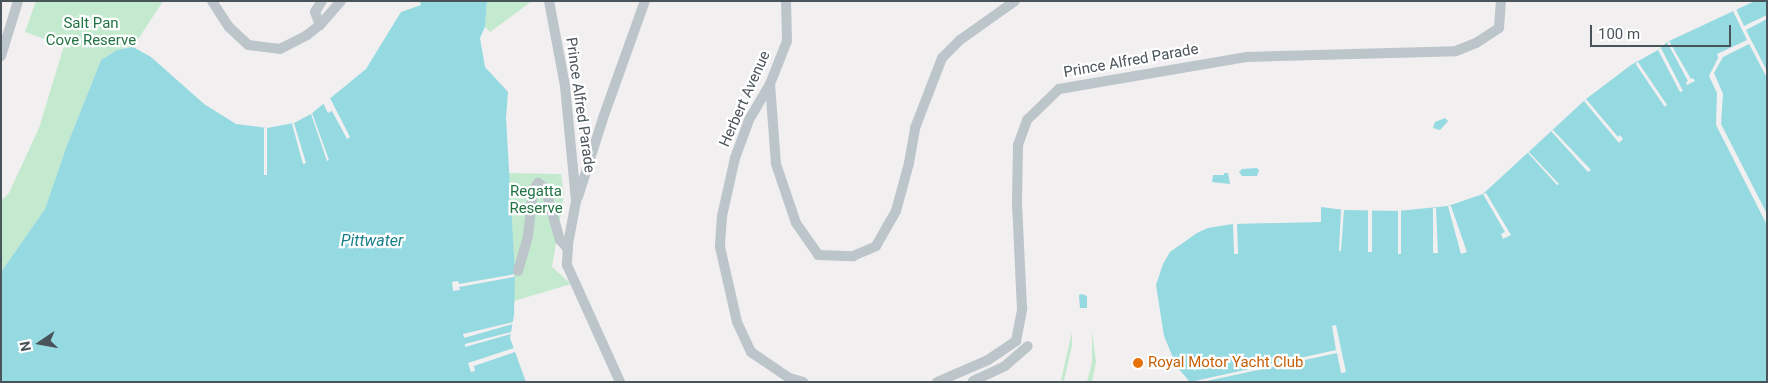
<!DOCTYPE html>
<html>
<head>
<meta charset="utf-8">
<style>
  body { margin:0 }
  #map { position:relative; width:1768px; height:383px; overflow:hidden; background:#f1eff0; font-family:Roboto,sans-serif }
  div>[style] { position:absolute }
  .green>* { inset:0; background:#c3eace }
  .water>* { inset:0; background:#95d9e1 }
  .pier>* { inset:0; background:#f1eff0; transform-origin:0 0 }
  .minor>* { height:10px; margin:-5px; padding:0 5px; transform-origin:5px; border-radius:5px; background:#bcc5ca }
  .dots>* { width:14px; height:14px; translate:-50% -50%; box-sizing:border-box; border:2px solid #fff; border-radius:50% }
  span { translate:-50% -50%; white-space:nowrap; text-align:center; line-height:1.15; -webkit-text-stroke:4.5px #fff; paint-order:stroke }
  .park-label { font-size:15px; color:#227343 }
  .street-label { font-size:15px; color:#49545a }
  .food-label { font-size:15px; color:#c56008 }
  .left { translate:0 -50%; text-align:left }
  .water-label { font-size:16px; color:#1c808b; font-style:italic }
  .frame { position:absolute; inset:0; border:2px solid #49545a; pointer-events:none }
  .north { position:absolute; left:15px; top:318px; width:50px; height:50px; -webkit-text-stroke:4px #fff; paint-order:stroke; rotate:258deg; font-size:14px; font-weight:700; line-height:20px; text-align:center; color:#49545a }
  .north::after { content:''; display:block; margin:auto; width:18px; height:22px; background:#49545a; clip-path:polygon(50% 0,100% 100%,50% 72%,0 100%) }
  .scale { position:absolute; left:1590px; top:25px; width:141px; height:22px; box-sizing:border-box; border:2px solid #49545a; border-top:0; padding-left:6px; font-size:15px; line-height:18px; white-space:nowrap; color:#49545a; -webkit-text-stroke:4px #fff; paint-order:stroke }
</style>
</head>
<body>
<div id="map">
  <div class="green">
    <i style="clip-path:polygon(36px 1px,163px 1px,133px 47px,117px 50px,101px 60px,66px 148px,45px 209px,1px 272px,1px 201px,9px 193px,39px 128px,64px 46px,25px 32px)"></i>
    <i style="clip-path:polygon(487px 1px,532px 1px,490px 32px,485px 27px)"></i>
    <i style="clip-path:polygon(509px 173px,561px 174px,564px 195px,552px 267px,571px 284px,514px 301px)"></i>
    <i style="clip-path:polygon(1092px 331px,1096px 362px,1092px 382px,1087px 382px,1092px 362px)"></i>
    <i style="clip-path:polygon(1072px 332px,1072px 345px,1064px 381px,1061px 380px)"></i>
  </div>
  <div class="water">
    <i style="clip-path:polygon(420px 1px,487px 1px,485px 27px,480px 38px,485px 67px,508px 92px,506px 118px,515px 274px,514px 315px,510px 338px,526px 382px,1px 382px,1px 272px,45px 209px,66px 148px,101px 60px,117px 50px,133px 47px,151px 57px,204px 104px,236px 124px,267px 128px,294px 123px,311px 114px,366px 69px,401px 12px,421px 5px)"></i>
    <i style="clip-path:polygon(1755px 1px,1767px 1px,1767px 382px,1190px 382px,1177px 367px,1164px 336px,1156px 285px,1163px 264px,1170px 252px,1197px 233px,1208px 228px,1233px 224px,1321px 222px,1321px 207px,1344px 210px,1398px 211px,1448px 206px,1483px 194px,1586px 99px,1631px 65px,1658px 50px,1667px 42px)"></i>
    <i style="clip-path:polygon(1445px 118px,1448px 121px,1440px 130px,1433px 128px,1435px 122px)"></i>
    <i style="clip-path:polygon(1257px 168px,1259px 170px,1257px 176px,1242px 176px,1239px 172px,1242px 169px)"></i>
    <i style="clip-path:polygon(1224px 173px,1228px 173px,1230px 184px,1212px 182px,1213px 175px,1224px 175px)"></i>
    <i style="clip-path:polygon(1082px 294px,1087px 296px,1087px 308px,1080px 308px,1079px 295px)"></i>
  </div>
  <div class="pier">
    <i style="clip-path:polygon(1736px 9px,1744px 26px,1767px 15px,1767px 19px,1746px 30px,1767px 71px,1767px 78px,1749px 44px,1723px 57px,1714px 73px,1723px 94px,1721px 124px,1767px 214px,1767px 225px,1716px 125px,1717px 93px,1709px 76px,1718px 58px,1717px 54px,1747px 40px,1733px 11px)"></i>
    <i style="clip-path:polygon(1669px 41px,1691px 79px,1693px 78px,1695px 81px,1687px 85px,1686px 82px,1688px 81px,1667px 42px)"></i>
    <i style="clip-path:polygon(1661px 48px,1683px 91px,1680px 92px,1658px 50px)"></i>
    <i style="left:1638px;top:62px;width:52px;height:3px;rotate:56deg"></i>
    <i style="clip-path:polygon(330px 98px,350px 137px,347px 139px,332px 111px,328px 113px,323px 103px)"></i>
    <i style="clip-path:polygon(1586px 99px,1618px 137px,1620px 135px,1623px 139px,1619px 143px,1584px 101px)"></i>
    <i style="clip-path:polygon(312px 113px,329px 160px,327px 161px,311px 114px)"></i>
    <i style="clip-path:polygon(294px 123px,306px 163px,303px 164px,292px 124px)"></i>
    <i style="left:264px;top:128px;width:3px;height:47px"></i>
    <i style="clip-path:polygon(1553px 130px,1591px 170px,1588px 172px,1551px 131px)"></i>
    <i style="clip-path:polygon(1529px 152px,1559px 184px,1557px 185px,1528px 153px)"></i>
    <i style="clip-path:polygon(1486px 193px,1511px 235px,1503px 239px,1501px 234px,1505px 232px,1483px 194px)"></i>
    <i style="clip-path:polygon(1448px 206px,1451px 206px,1467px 252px,1461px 254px)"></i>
    <i style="clip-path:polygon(1433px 208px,1436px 208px,1438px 253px,1433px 253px)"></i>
    <i style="left:1368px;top:209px;width:4px;height:43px"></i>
    <i style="clip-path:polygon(1341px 210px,1344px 210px,1341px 251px,1339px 251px)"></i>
    <i style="left:1398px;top:211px;width:3px;height:43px"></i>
    <i style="left:1237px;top:223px;width:31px;height:4px;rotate:88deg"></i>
    <i style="clip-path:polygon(515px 274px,514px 277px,459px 287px,460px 290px,453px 291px,452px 282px,458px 281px,459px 284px)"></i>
    <i style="clip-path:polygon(513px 322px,513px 324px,464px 338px,463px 334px)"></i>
    <i style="clip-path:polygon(1336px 325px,1346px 372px,1341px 373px,1337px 353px,1202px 382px,1190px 382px,1336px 350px,1332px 326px)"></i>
    <i style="clip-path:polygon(511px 332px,511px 334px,465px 347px,465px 344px)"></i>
    <i style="clip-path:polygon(514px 348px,515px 352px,474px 366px,475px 371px,471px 372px,468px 363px)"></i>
  </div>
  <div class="minor">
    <i style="left:212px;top:1px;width:31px;rotate:57deg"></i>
    <i style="left:229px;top:27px;width:26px;rotate:43deg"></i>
    <i style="left:248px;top:45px;width:32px;rotate:7deg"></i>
    <i style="left:280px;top:49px;width:30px;rotate:-27deg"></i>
    <i style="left:307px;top:35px;width:16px;rotate:-38deg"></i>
    <i style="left:320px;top:25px;width:32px;rotate:-49deg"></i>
    <i style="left:549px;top:1px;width:86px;rotate:79.3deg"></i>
    <i style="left:565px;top:86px;width:116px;rotate:84.5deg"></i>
    <i style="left:576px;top:201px;width:44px;rotate:100.5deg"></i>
    <i style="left:568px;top:244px;width:21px;rotate:93deg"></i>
    <i style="left:567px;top:265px;width:128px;rotate:65.6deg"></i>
    <i style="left:786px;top:1px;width:40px;rotate:88.6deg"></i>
    <i style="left:787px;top:41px;width:46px;rotate:111.6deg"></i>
    <i style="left:770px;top:84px;width:42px;rotate:120.3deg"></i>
    <i style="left:749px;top:120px;width:40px;rotate:110.2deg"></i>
    <i style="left:735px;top:158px;width:59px;rotate:102.6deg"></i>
    <i style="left:722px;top:216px;width:31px;rotate:94deg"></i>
    <i style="left:720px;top:247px;width:77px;rotate:77.2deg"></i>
    <i style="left:737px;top:322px;width:33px;rotate:65deg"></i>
    <i style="left:751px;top:352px;width:46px;rotate:34.4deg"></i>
    <i style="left:789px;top:378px;width:15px;rotate:16deg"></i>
    <i style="left:320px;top:25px;width:14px;rotate:-111deg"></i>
    <i style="left:315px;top:12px;width:13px;rotate:-58deg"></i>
    <i style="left:1px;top:56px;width:58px;rotate:-72.8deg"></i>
    <i style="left:770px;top:84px;width:80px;rotate:85.7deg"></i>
    <i style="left:776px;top:164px;width:62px;rotate:71.3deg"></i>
    <i style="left:796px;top:223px;width:39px;rotate:55deg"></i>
    <i style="left:818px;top:255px;width:35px;rotate:2deg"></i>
    <i style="left:853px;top:256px;width:25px;rotate:-23deg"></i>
    <i style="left:876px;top:246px;width:40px;rotate:-60.3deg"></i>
    <i style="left:896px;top:211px;width:50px;rotate:-74.8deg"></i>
    <i style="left:909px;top:163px;width:36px;rotate:-80deg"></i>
    <i style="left:915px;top:128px;width:75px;rotate:-68.9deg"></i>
    <i style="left:942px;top:58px;width:25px;rotate:-45deg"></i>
    <i style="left:960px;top:40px;width:67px;rotate:-35.3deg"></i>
    <i style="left:578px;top:197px;width:83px;rotate:-72.4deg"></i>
    <i style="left:603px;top:118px;width:124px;rotate:-70.3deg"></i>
    <i style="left:518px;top:271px;width:36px;rotate:-74deg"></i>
    <i style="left:528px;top:236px;width:46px;rotate:-83.8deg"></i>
    <i style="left:533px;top:190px;width:9px;rotate:-54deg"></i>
    <i style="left:538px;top:183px;width:9px;rotate:36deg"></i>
    <i style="left:545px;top:188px;width:54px;rotate:73.9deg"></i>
    <i style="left:560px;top:240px;width:12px;rotate:48deg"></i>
    <i style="left:973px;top:381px;width:35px;rotate:-25deg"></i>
    <i style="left:1005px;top:366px;width:30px;rotate:-41deg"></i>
    <i style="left:937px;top:382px;width:56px;rotate:-23.3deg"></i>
    <i style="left:988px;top:360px;width:34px;rotate:-34deg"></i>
    <i style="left:1016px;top:341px;width:33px;rotate:-79deg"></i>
    <i style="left:1022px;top:309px;width:107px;rotate:-92.7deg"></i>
    <i style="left:1017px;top:202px;width:57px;rotate:-89deg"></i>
    <i style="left:1018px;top:145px;width:27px;rotate:-70deg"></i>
    <i style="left:1027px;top:120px;width:45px;rotate:-44.1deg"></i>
    <i style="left:1059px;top:89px;width:191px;rotate:-9.7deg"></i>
    <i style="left:1247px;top:57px;width:209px;rotate:-1.6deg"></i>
    <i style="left:1456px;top:51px;width:22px;rotate:-22deg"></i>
    <i style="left:1476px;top:43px;width:27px;rotate:-33deg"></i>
    <i style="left:1499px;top:28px;width:27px;rotate:-86deg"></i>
  </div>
  <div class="dots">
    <i style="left:1138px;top:363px;background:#e8710a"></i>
  </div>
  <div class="park-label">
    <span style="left:91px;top:32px">Salt Pan<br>Cove Reserve</span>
    <span style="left:536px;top:200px">Regatta<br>Reserve</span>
  </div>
  <div class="street-label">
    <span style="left:1131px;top:61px;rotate:-10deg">Prince Alfred Parade</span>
    <span style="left:745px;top:99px;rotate:-66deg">Herbert Avenue</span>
    <span style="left:580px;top:105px;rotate:82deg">Prince Alfred Parade</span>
  </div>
  <div class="food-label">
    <span class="left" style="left:1148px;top:363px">Royal Motor Yacht Club</span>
  </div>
  <div class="water-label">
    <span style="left:372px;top:241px">Pittwater</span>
  </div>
  <div class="frame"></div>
  <div class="north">N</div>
  <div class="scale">100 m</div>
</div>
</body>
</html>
